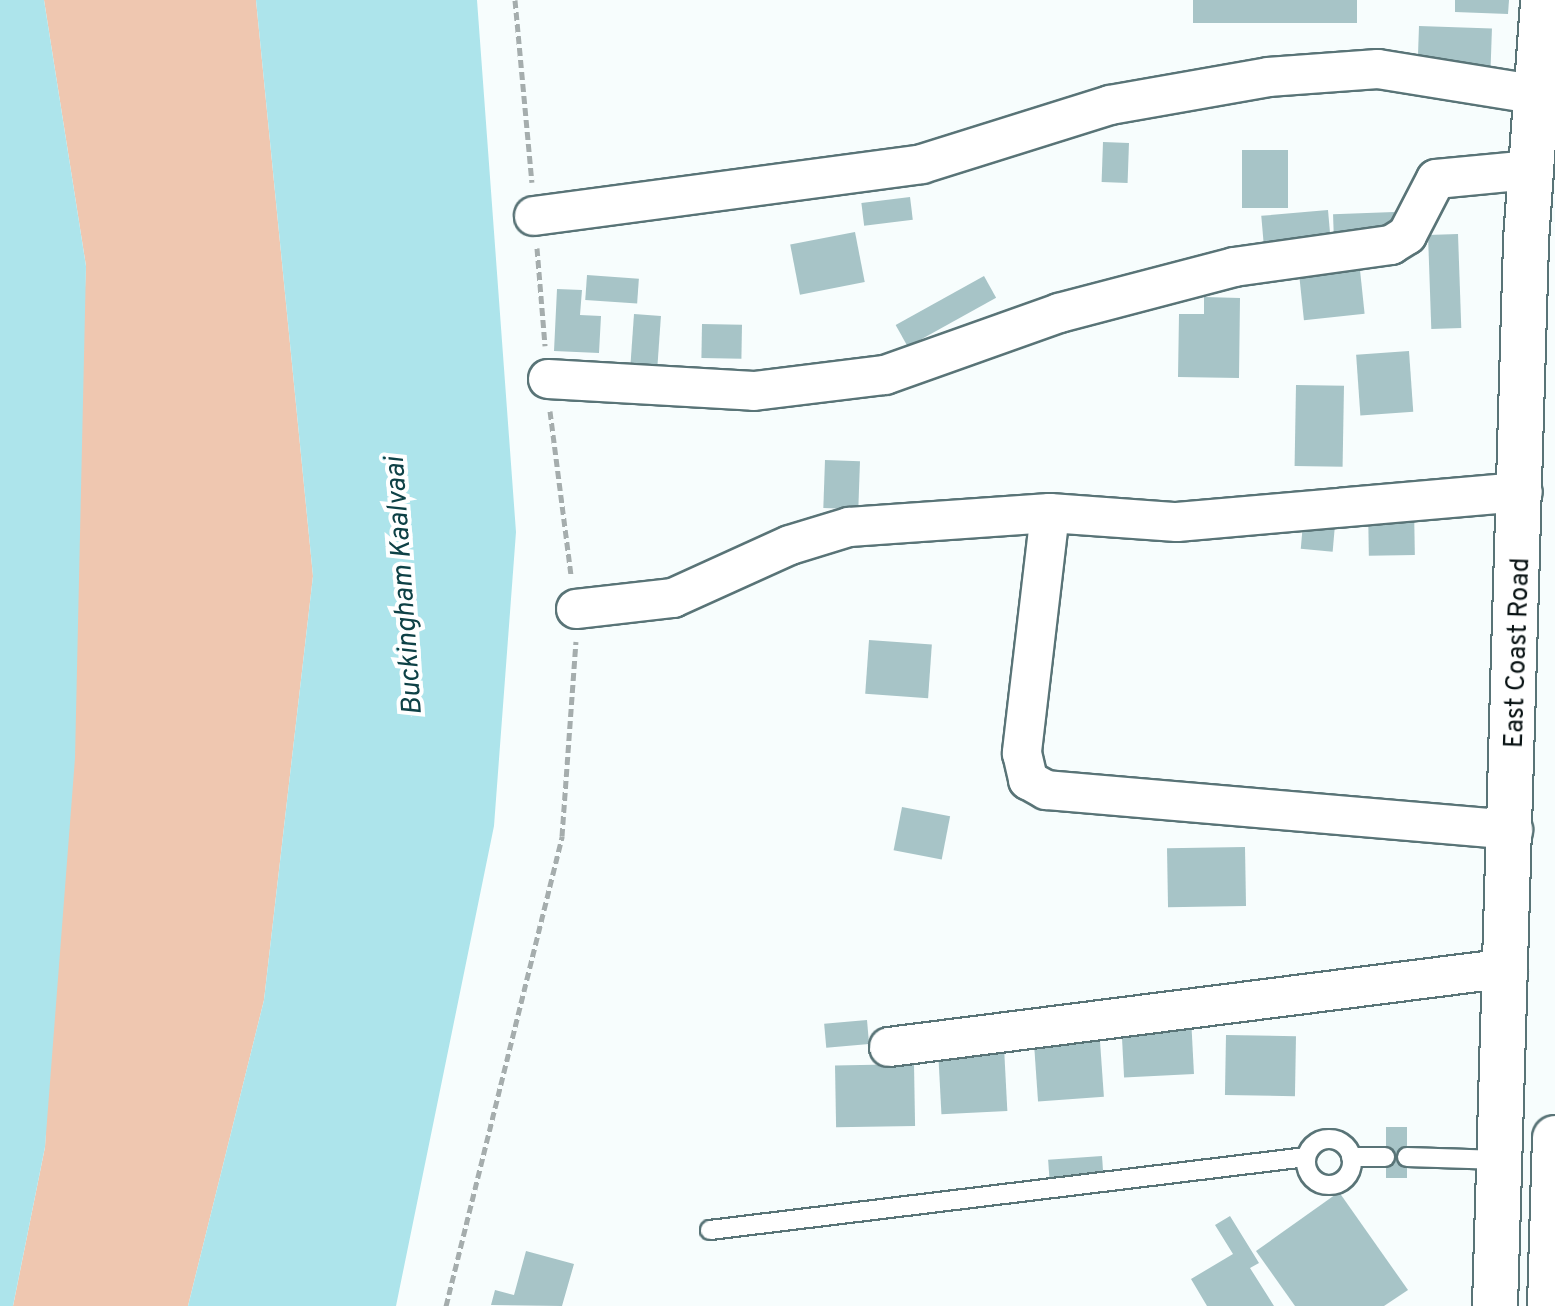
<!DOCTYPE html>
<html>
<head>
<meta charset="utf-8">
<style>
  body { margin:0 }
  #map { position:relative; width:1555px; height:1306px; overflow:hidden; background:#f7fdfd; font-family:Overpass,sans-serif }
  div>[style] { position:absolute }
  .green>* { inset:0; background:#efc7b0 }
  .water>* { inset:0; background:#ade4eb }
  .building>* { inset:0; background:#a7c4c7; transform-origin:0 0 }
  .path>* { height:5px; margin-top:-2.5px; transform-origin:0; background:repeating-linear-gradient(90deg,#a5adad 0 8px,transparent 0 12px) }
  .roads { filter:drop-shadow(2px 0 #597477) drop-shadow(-2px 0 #597477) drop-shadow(0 2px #597477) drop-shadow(0 -2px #597477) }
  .service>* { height:18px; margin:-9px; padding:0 9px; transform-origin:9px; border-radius:9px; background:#fff }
  .service>.ring { margin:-9px; padding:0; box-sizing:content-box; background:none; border:18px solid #fff; border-radius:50% }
  .minor>* { height:38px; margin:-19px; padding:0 19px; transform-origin:19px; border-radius:19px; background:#fff }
  .primary>* { height:44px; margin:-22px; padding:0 22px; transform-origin:22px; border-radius:22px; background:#fff }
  span { translate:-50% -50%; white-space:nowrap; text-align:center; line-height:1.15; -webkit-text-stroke:8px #fff; paint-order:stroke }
  .street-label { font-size:26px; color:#071112 }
  .water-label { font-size:28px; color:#0e4146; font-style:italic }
</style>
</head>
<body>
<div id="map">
  <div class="green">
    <i style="clip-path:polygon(44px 0,256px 0,313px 576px,264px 1000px,188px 1306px,13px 1306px,45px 1147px,86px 266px)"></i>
  </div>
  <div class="water">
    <i style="clip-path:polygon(0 0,44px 0,86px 266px,75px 758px,45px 1147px,13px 1306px,0 1306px)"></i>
    <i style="clip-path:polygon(256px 0,477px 0,516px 532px,494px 826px,396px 1306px,188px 1306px,264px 1000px,313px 576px)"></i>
  </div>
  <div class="building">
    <i style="left:1193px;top:0;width:164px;height:23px"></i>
    <i style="clip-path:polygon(1455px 0,1509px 0,1508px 14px,1455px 12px)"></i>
    <i style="left:1419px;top:26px;width:73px;height:42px;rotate:2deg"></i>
    <i style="left:1103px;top:142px;width:26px;height:40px;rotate:2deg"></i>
    <i style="left:1288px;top:150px;width:58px;height:46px;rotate:90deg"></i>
    <i style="left:910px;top:197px;width:23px;height:49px;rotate:83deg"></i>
    <i style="left:1328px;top:210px;width:33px;height:67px;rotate:85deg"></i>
    <i style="left:1394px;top:212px;width:26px;height:61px;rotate:88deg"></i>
    <i style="left:855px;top:232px;width:51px;height:66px;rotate:79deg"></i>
    <i style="left:1458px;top:234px;width:94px;height:30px;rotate:88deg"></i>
    <i style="left:1360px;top:270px;width:44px;height:61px;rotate:84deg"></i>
    <i style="left:587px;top:275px;width:52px;height:25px;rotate:4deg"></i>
    <i style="left:984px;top:276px;width:25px;height:101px;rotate:61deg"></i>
    <i style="clip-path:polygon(557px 289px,582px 290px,580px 315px,601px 316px,599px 353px,554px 351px)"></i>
    <i style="clip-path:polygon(1204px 297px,1240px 298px,1239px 378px,1178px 377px,1179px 314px,1204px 314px)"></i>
    <i style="left:634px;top:314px;width:27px;height:49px;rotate:4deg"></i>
    <i style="left:702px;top:324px;width:40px;height:34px;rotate:1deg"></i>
    <i style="left:1409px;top:351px;width:61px;height:53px;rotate:86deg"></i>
    <i style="left:1296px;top:385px;width:48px;height:81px;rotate:1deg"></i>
    <i style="left:825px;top:460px;width:35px;height:48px;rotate:2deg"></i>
    <i style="left:1414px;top:506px;width:49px;height:46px;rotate:89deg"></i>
    <i style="left:1304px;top:512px;width:32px;height:37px;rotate:5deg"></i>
    <i style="left:869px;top:640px;width:63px;height:54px;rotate:4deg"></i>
    <i style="left:902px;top:807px;width:49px;height:44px;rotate:11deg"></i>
    <i style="left:1245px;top:847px;width:59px;height:78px;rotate:89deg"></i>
    <i style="left:1191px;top:1017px;width:57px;height:70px;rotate:87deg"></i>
    <i style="left:867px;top:1020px;width:24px;height:43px;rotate:85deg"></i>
    <i style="left:1099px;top:1027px;width:70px;height:66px;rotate:86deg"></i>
    <i style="left:1226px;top:1035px;width:70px;height:60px;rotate:1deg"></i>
    <i style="left:1004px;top:1047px;width:64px;height:66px;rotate:87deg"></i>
    <i style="left:914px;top:1064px;width:62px;height:79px;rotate:89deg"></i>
    <i style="left:1386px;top:1127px;width:21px;height:51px"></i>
    <i style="left:1102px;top:1156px;width:27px;height:54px;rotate:86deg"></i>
    <i style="clip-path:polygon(1339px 1192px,1408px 1290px,1384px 1306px,1295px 1306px,1256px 1251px)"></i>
    <i style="clip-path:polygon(1230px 1216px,1259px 1263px,1250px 1268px,1274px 1306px,1207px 1306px,1191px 1279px,1233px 1254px,1215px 1225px)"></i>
    <i style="clip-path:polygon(526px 1251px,574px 1264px,562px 1306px,491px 1305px,495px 1290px,514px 1295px)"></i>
  </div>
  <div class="path">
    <i style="left:515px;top:0;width:183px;rotate:84.7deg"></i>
    <i style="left:537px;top:248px;width:98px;rotate:85.3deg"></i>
    <i style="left:550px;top:411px;width:166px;rotate:82.7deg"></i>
    <i style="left:446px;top:1306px;width:484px;rotate:-76.1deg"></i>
    <i style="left:562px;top:836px;width:195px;rotate:-85.9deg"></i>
  </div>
  <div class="roads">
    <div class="service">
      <i class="ring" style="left:1306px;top:1139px;width:28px;height:28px"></i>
      <i style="left:1351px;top:1157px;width:34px"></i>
      <i style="left:1407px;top:1157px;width:93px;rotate:1.8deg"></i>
      <i style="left:710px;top:1230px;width:600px;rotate:-6.98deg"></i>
    </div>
    <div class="minor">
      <i style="left:534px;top:216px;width:391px;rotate:-7.6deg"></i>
      <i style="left:922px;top:164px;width:197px;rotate:-17.4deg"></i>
      <i style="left:1110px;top:105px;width:160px;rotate:-10deg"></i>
      <i style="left:1268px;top:77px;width:110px;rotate:-4.2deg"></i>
      <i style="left:1378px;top:69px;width:157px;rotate:9.2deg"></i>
      <i style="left:548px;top:379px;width:206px;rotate:3.3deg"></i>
      <i style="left:754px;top:391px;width:132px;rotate:-7deg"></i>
      <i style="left:885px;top:375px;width:185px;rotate:-19.6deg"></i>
      <i style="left:1059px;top:313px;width:181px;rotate:-14.7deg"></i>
      <i style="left:1234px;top:267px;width:159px;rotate:-8deg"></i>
      <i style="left:1391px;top:245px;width:19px;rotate:-32deg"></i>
      <i style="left:1407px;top:235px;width:63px;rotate:-62.6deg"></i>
      <i style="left:1436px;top:179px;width:93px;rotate:-5.5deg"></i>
      <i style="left:1050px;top:513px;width:242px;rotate:96.7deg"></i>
      <i style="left:1022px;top:753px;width:28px;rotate:77deg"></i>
      <i style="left:1028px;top:780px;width:21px;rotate:29deg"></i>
      <i style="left:1046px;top:790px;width:469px;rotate:4.9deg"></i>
      <i style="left:576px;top:609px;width:98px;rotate:-6.5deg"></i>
      <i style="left:673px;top:598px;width:128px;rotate:-24.4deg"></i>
      <i style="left:790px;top:545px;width:62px;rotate:-17deg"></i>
      <i style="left:849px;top:527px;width:201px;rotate:-4deg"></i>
      <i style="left:1050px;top:513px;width:127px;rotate:4.1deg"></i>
      <i style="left:1177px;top:522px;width:347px;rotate:-5deg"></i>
      <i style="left:889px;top:1047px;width:624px;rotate:-7.27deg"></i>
    </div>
    <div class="primary">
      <i style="left:1495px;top:1306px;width:1066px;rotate:-88.33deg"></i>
      <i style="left:1526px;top:240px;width:241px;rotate:-85.9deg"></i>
      <i style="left:1550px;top:1306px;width:168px;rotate:-88.3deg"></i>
    </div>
  </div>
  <div class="street-label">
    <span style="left:1519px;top:653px;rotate:-88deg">East Coast Road</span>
  </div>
  <div class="water-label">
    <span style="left:405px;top:586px;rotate:-94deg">Buckingham Kaalvaai</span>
  </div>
</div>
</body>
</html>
